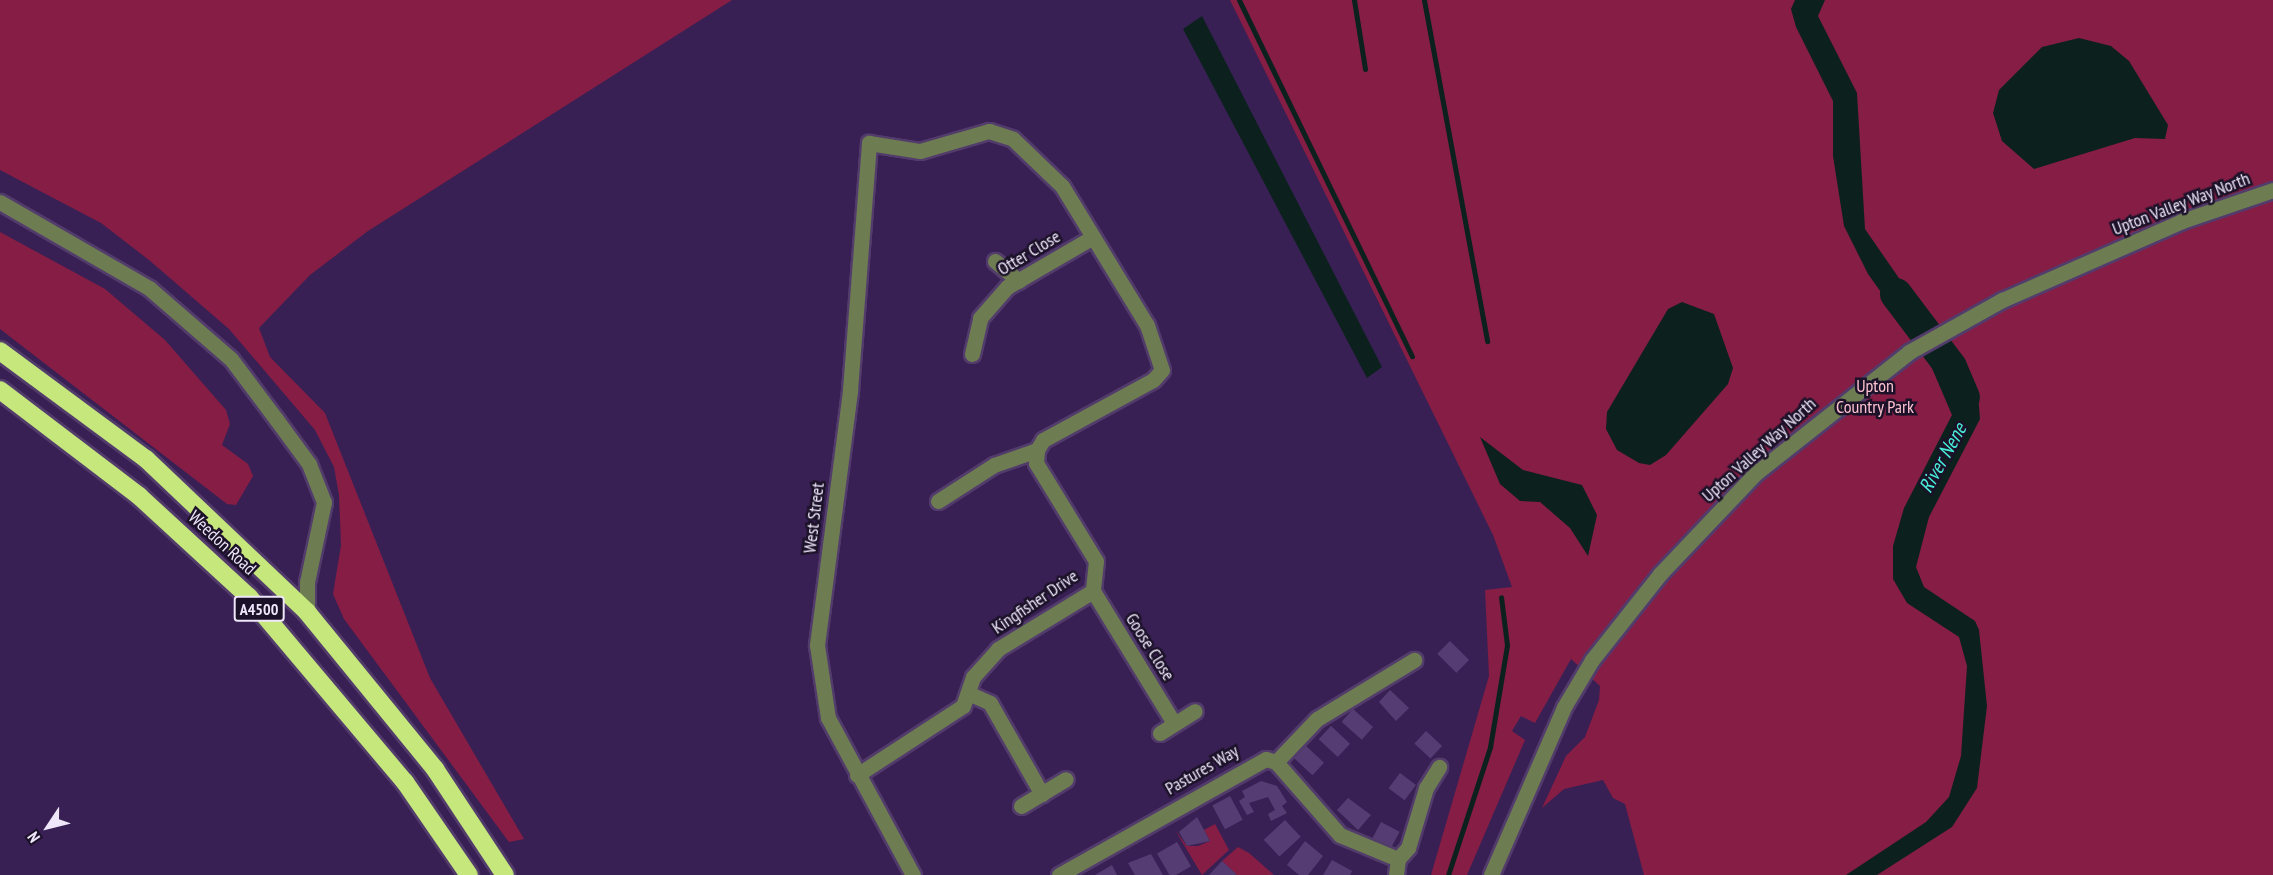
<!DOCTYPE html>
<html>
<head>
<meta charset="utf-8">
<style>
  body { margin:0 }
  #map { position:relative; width:2273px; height:875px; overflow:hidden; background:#392054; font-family:"PT Sans Narrow",sans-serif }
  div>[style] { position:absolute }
  .green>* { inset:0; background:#851d44 }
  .water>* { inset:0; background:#0c211e }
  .stream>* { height:5px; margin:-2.5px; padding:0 2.5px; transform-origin:2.5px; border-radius:2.5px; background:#0c211e }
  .river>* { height:32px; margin:-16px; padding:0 16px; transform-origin:16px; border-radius:16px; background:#0c211e }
  .building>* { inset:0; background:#553d73; transform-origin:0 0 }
  .roads { filter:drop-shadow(2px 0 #523c6b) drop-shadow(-2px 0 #523c6b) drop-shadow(0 2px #523c6b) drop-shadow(0 -2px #523c6b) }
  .minor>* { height:15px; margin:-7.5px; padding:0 7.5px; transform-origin:7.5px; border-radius:7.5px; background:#6e7c52 }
  .highway>* { height:18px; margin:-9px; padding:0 9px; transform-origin:9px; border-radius:9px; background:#c6e77b }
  span { translate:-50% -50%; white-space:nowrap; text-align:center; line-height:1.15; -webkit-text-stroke:5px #1b1128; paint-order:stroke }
  .shield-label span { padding:2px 4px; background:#1b1128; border:2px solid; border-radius:4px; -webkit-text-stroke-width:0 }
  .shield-label { font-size:16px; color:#eee7fa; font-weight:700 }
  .street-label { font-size:18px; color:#eee7fa }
  .park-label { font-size:18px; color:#fcc2cf }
  .water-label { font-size:20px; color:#48eeda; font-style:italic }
  .north { position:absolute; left:18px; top:797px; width:60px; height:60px; -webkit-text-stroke:4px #1b1128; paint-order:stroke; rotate:235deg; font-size:16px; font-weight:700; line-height:24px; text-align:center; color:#eee7fa }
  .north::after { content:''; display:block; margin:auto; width:21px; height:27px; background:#eee7fa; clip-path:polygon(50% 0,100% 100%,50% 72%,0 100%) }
</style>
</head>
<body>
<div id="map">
  <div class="green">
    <i style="clip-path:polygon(0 0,732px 0,368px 231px,310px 275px,259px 328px,270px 357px,325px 413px,430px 678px,524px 839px,509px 842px,344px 619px,333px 594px,341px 545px,339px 495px,334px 467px,315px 430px,229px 329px,149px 260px,101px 223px,0 170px)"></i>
    <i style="clip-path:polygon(1230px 0,2273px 0,2273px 875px,1644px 875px,1625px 804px,1613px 798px,1603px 780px,1564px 789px,1542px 808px,1566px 756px,1585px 737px,1599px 700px,1600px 686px,1571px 659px,1535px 723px,1521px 716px,1512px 731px,1525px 740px,1467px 875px,1431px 875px,1489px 676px,1485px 590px,1512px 587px,1493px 535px)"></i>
    <i style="clip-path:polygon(0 232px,105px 289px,165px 340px,226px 410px,230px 424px,222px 445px,248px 464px,253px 476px,236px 505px,227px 504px,0 329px)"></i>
    <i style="clip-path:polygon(1215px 824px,1229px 850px,1202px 875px,1175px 830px,1187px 846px,1198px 846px,1210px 841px,1204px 830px)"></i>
    <i style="clip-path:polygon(1238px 847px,1249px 853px,1274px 875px,1237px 875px,1222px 861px)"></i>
  </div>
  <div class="water">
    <i style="clip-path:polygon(1795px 0,1825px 0,1818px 16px,1857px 93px,1865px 229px,1930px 323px,1911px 334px,1868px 274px,1844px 226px,1833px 156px,1833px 101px,1796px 27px,1791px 9px)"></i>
    <i style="clip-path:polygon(1202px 16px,1382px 367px,1367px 378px,1183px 29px)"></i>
    <i style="clip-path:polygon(2079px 38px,2111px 46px,2129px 61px,2168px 125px,2165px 139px,2135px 138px,2034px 169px,2002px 141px,1993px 113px,1999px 90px,2042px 47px)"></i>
    <i style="clip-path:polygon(1682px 302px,1714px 314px,1733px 368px,1728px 384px,1666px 455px,1650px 465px,1639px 463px,1617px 450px,1606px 429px,1607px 412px,1668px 309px)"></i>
    <i style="clip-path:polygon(1950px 354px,1978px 394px,1980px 419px,1929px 517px,1916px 567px,1924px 587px,1975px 621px,1979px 630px,1987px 706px,1977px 788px,1952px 827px,1877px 875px,1846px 875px,1926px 822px,1949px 797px,1961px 756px,1967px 666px,1959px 637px,1907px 603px,1893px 579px,1893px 546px,1904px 508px,1952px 415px,1931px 366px)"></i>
    <i style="clip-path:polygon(1480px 437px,1523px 470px,1582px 485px,1597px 515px,1588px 556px,1570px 528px,1540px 502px,1520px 501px,1500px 484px)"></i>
  </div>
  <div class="stream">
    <i style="left:1239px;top:0;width:396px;rotate:64.1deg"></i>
    <i style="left:1354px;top:0;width:70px;rotate:80.9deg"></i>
    <i style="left:1424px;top:0;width:347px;rotate:79.5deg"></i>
    <i style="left:1448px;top:875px;width:135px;rotate:-71.8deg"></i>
    <i style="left:1490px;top:747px;width:103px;rotate:-80.5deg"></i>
    <i style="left:1507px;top:645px;width:48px;rotate:-97.1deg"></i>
  </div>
  <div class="river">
    <i style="left:1896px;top:294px;width:91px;rotate:53deg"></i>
    <i style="left:1951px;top:367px;width:33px;rotate:67deg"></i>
  </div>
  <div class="building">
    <i style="left:1450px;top:641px;width:27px;height:18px;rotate:45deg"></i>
    <i style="clip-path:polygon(1390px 690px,1409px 708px,1396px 721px,1379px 702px)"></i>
    <i style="left:1353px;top:709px;width:27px;height:17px;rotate:42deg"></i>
    <i style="left:1331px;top:726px;width:26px;height:18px;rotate:43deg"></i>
    <i style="left:1426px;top:731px;width:22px;height:17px;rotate:43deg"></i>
    <i style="left:1305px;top:745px;width:26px;height:17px;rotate:43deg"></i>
    <i style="left:1400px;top:773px;width:20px;height:19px;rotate:37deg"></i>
    <i style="clip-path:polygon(1261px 781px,1277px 786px,1287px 802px,1282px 806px,1287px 813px,1271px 821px,1268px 814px,1275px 810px,1268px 797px,1249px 803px,1254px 812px,1247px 815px,1239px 801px,1245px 797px,1242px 791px)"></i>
    <i style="left:1230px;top:796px;width:27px;height:20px;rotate:62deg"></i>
    <i style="clip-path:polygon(1348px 798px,1371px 815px,1358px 830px,1337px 810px)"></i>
    <i style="clip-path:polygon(1197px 817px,1210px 841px,1187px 846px,1179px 832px)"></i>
    <i style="left:1285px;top:820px;width:23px;height:29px;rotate:47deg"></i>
    <i style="left:1381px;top:822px;width:21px;height:18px;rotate:28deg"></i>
    <i style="clip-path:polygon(1305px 841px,1323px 856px,1308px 875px,1299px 875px,1287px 865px)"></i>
    <i style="left:1177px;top:842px;width:28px;height:23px;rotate:60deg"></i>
    <i style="clip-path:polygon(1151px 854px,1163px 875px,1135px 875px,1128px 863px)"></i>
    <i style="clip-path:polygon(1332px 860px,1352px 871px,1350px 875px,1323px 875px)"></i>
    <i style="clip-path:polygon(1222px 861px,1233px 871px,1237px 875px,1209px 875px)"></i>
    <i style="clip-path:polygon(1112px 865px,1117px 875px,1095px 875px)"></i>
  </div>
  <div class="roads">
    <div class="minor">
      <i style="left:0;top:202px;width:172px;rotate:30deg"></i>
      <i style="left:149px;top:288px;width:108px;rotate:40.9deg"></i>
      <i style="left:231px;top:359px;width:75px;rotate:53.1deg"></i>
      <i style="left:276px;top:419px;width:56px;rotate:53.7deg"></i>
      <i style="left:309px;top:464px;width:41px;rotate:68.5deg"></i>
      <i style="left:324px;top:502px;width:82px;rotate:102deg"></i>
      <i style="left:307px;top:582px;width:30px;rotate:90deg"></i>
      <i style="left:995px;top:261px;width:31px;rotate:40deg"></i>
      <i style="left:972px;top:354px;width:37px;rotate:-77deg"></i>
      <i style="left:980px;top:318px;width:41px;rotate:-48.9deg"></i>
      <i style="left:1007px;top:287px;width:99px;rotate:-30.2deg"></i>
      <i style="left:938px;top:501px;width:67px;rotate:-32.7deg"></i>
      <i style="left:994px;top:465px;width:46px;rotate:-19.2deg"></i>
      <i style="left:1093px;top:591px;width:155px;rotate:58.5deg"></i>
      <i style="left:968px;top:693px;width:24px;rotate:24deg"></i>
      <i style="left:990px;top:703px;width:105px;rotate:60.3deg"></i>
      <i style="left:1160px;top:733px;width:41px;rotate:-32.2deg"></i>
      <i style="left:1276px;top:762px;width:59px;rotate:-46.4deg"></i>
      <i style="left:1317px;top:719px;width:114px;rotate:-31.3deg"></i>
      <i style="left:857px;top:775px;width:126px;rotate:-33.1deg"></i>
      <i style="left:963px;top:706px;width:31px;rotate:-71deg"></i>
      <i style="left:973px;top:677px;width:38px;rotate:-48deg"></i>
      <i style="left:998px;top:649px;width:111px;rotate:-31.4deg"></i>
      <i style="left:1021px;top:806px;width:52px;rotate:-31deg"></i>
      <i style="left:1398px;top:859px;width:15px;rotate:-48deg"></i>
      <i style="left:1408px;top:848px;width:63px;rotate:-73.3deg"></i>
      <i style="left:1426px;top:788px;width:25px;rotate:-58deg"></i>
      <i style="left:913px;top:875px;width:179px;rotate:-118.4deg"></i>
      <i style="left:828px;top:718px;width:74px;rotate:-98.6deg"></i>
      <i style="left:817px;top:645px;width:257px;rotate:-82.6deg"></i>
      <i style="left:850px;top:390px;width:248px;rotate:-85.6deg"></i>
      <i style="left:869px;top:143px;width:52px;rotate:8.9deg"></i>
      <i style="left:920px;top:151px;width:72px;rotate:-16.2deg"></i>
      <i style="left:989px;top:131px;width:25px;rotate:18deg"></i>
      <i style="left:1013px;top:139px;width:68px;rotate:43.8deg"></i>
      <i style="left:1062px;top:186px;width:163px;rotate:58.6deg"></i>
      <i style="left:1147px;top:325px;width:47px;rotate:71.6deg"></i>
      <i style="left:1162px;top:370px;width:13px;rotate:132deg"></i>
      <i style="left:1153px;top:380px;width:125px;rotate:151.4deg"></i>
      <i style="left:1043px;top:440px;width:12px;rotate:121deg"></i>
      <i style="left:1037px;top:450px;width:13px;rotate:94deg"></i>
      <i style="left:1036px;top:463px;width:115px;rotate:58.5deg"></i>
      <i style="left:1096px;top:561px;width:30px;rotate:96deg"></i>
      <i style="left:1059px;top:875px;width:237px;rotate:-29.3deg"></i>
      <i style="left:1266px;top:759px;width:10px;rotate:17deg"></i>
      <i style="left:1276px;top:762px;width:97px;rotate:48.8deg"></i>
      <i style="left:1340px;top:835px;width:63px;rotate:22.5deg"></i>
      <i style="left:1396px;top:875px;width:16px;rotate:-83deg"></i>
      <i style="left:1491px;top:875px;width:183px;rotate:-66.5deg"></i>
      <i style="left:1564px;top:707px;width:55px;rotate:-59.2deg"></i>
      <i style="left:1592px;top:660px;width:110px;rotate:-51.7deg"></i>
      <i style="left:1660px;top:574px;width:139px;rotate:-46.5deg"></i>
      <i style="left:1756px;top:473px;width:195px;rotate:-38.3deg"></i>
      <i style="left:1909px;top:352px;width:107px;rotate:-29.2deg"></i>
      <i style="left:2002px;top:300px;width:197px;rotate:-23.7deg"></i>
      <i style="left:2182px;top:221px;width:96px;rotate:-18.8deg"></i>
    </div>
    <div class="highway">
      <i style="left:0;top:351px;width:182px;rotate:36.5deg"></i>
      <i style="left:146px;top:459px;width:222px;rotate:43.5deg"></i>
      <i style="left:307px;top:612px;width:203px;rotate:50.8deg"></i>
      <i style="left:435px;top:769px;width:127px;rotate:56.6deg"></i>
      <i style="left:0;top:390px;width:175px;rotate:37.3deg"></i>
      <i style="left:139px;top:496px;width:149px;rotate:42.6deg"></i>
      <i style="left:249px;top:597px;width:242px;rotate:49.9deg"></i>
      <i style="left:405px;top:782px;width:113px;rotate:55.5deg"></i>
    </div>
  </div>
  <div class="shield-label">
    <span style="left:259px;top:609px">A4500</span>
  </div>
  <div class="street-label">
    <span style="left:2181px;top:204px;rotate:-21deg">Upton Valley Way North</span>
    <span style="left:1029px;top:253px;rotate:-31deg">Otter Close</span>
    <span style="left:1759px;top:450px;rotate:-42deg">Upton Valley Way North</span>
    <span style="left:814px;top:518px;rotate:-83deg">West Street</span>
    <span style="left:222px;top:543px;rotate:43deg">Weedon Road</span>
    <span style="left:1035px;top:602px;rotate:-34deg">Kingfisher Drive</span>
    <span style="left:1150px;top:647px;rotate:58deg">Goose Close</span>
    <span style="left:1202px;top:770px;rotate:-30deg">Pastures Way</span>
  </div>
  <div class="park-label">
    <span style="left:1875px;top:397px">Upton<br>Country Park</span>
  </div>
  <div class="water-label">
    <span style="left:1943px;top:458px;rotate:-61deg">River Nene</span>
  </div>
  <div class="north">N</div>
</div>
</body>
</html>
